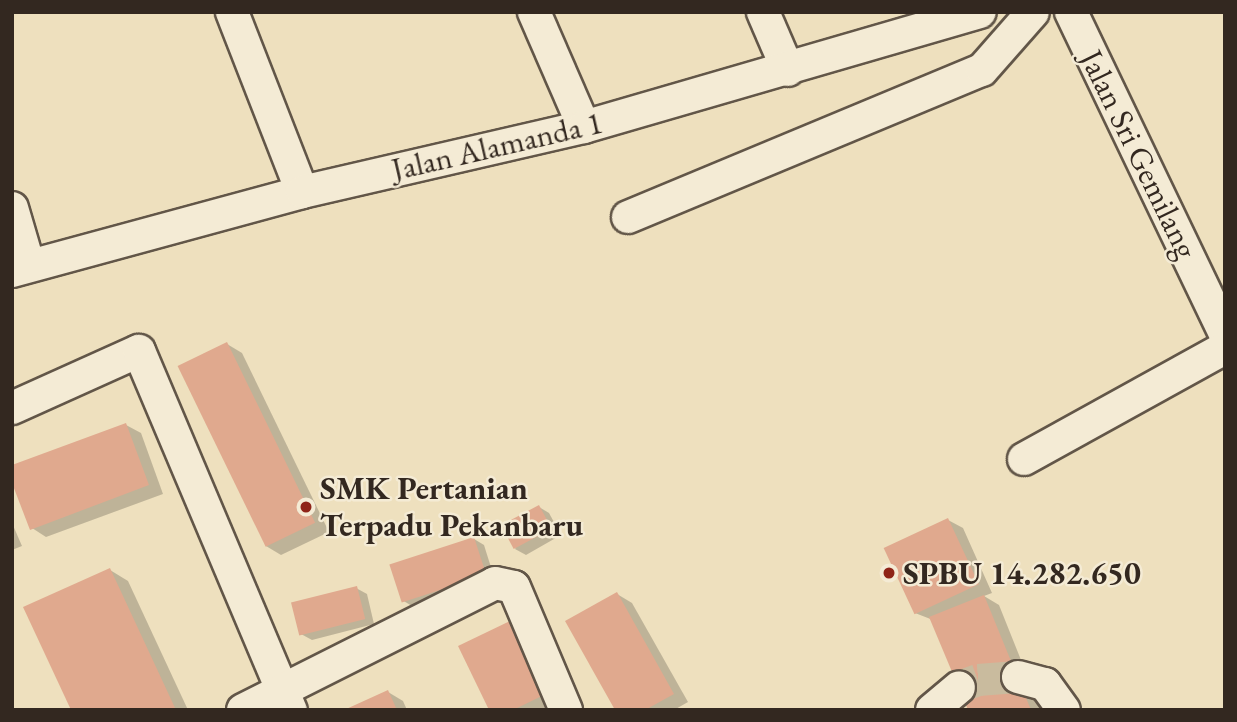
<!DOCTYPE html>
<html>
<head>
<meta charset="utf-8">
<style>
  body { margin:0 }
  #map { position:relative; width:1237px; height:722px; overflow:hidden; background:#eee0be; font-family:"EB Garamond",serif }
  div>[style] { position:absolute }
  .shadow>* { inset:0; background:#0003 }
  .building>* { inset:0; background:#e0a98e; transform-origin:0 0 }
  .minor-tunnel>* { height:32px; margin-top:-16px; transform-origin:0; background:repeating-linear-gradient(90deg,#c9bb9e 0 32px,transparent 0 48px) }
  .roads { filter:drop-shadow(2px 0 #625648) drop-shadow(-2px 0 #625648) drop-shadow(0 2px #625648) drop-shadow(0 -2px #625648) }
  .minor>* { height:32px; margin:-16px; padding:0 16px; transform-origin:16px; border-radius:16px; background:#f4ebd5 }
  .dots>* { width:19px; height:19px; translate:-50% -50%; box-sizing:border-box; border:4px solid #f4ebd5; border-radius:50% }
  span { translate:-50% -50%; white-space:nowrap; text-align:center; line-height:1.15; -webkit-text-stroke:5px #f4ebd5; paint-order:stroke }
  .street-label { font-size:32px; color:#332820 }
  .poi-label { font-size:32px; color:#332820; font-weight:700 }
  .left { translate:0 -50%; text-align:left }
  .frame { position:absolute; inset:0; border:14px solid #332820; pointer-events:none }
</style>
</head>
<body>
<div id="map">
  <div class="shadow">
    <i style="clip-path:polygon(227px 344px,242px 353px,329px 532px,281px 555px,266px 546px)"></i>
    <i style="clip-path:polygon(126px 425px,141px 433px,163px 494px,46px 537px,32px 528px)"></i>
    <i style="clip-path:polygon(539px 507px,549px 513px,561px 535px,526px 555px,515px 549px)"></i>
    <i style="clip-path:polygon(948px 520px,963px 528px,992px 593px,984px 596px,999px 605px,1041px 710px,969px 710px,933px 620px,915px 613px)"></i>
    <i style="clip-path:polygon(12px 523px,22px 546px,12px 550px)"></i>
    <i style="clip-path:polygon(474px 539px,484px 545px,495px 580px,412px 606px,402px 600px)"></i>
    <i style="clip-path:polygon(110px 570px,128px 581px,188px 710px,73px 710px)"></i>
    <i style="clip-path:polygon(356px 588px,367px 594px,374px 624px,312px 640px,301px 634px)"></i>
    <i style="clip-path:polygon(617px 594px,632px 603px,688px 702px,674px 710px,617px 710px)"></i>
    <i style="clip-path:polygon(460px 646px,562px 701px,544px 710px,491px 710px)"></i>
    <i style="clip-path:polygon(388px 692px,403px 701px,407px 710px,348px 710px)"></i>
  </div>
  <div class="building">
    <i style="left:227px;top:342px;width:201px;height:55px;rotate:64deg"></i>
    <i style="clip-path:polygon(126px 423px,149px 485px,30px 530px,12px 483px,12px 465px)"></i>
    <i style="left:539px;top:505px;width:27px;height:43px;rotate:62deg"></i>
    <i style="left:948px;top:518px;width:73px;height:71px;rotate:65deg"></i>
    <i style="left:474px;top:537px;width:40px;height:89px;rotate:72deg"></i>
    <i style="clip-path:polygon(110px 568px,176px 710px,71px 710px,23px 607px)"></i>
    <i style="left:357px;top:586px;width:34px;height:68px;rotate:76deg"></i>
    <i style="clip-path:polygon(617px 592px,674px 694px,645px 710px,615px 710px,565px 621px)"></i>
    <i style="clip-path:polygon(984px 595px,1031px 710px,968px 710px,929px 617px)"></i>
    <i style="clip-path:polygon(512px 620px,548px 693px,513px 710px,489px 710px,458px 646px)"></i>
    <i style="clip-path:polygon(388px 690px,397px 710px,344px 710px)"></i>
  </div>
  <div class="minor-tunnel">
    <i style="left:959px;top:687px;width:20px;rotate:-20deg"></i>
    <i style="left:978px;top:680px;width:40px;rotate:-4.3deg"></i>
  </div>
  <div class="roads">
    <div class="minor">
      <i style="left:232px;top:12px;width:193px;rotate:68.7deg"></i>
      <i style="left:534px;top:12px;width:125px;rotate:66.5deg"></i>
      <i style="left:763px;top:12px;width:63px;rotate:66.7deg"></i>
      <i style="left:1071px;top:12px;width:356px;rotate:64.4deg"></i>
      <i style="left:12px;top:208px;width:60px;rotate:73.7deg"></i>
      <i style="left:628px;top:217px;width:383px;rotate:-22.6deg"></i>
      <i style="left:982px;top:70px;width:77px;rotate:-48.7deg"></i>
      <i style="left:12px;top:271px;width:301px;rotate:-15.2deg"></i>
      <i style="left:302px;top:192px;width:289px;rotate:-13deg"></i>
      <i style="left:584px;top:127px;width:412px;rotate:-16.2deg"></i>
      <i style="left:12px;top:408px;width:139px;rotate:-24.2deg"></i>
      <i style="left:139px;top:351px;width:390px;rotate:67.1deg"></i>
      <i style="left:1024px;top:459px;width:230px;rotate:-28.9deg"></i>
      <i style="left:1018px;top:677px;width:28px;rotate:15deg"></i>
      <i style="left:1045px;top:684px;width:32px;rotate:54deg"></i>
      <i style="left:243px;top:710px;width:282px;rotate:-26.7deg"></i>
      <i style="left:495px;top:583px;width:19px;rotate:12deg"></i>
      <i style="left:514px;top:587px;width:134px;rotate:67.1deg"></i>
      <i style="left:932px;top:710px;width:35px;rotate:-40deg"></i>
    </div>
  </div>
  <div class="dots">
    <i style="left:306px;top:507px;background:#8f2418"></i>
    <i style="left:889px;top:573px;background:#8f2418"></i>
  </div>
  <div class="street-label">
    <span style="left:497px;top:146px;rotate:-13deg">Jalan Alamanda 1</span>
    <span style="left:1139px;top:154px;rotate:64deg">Jalan Sri Gemilang</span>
  </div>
  <div class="poi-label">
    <span class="left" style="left:320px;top:507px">SMK Pertanian<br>Terpadu Pekanbaru</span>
    <span class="left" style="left:903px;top:573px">SPBU 14.282.650</span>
  </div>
  <div class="frame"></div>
</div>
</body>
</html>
